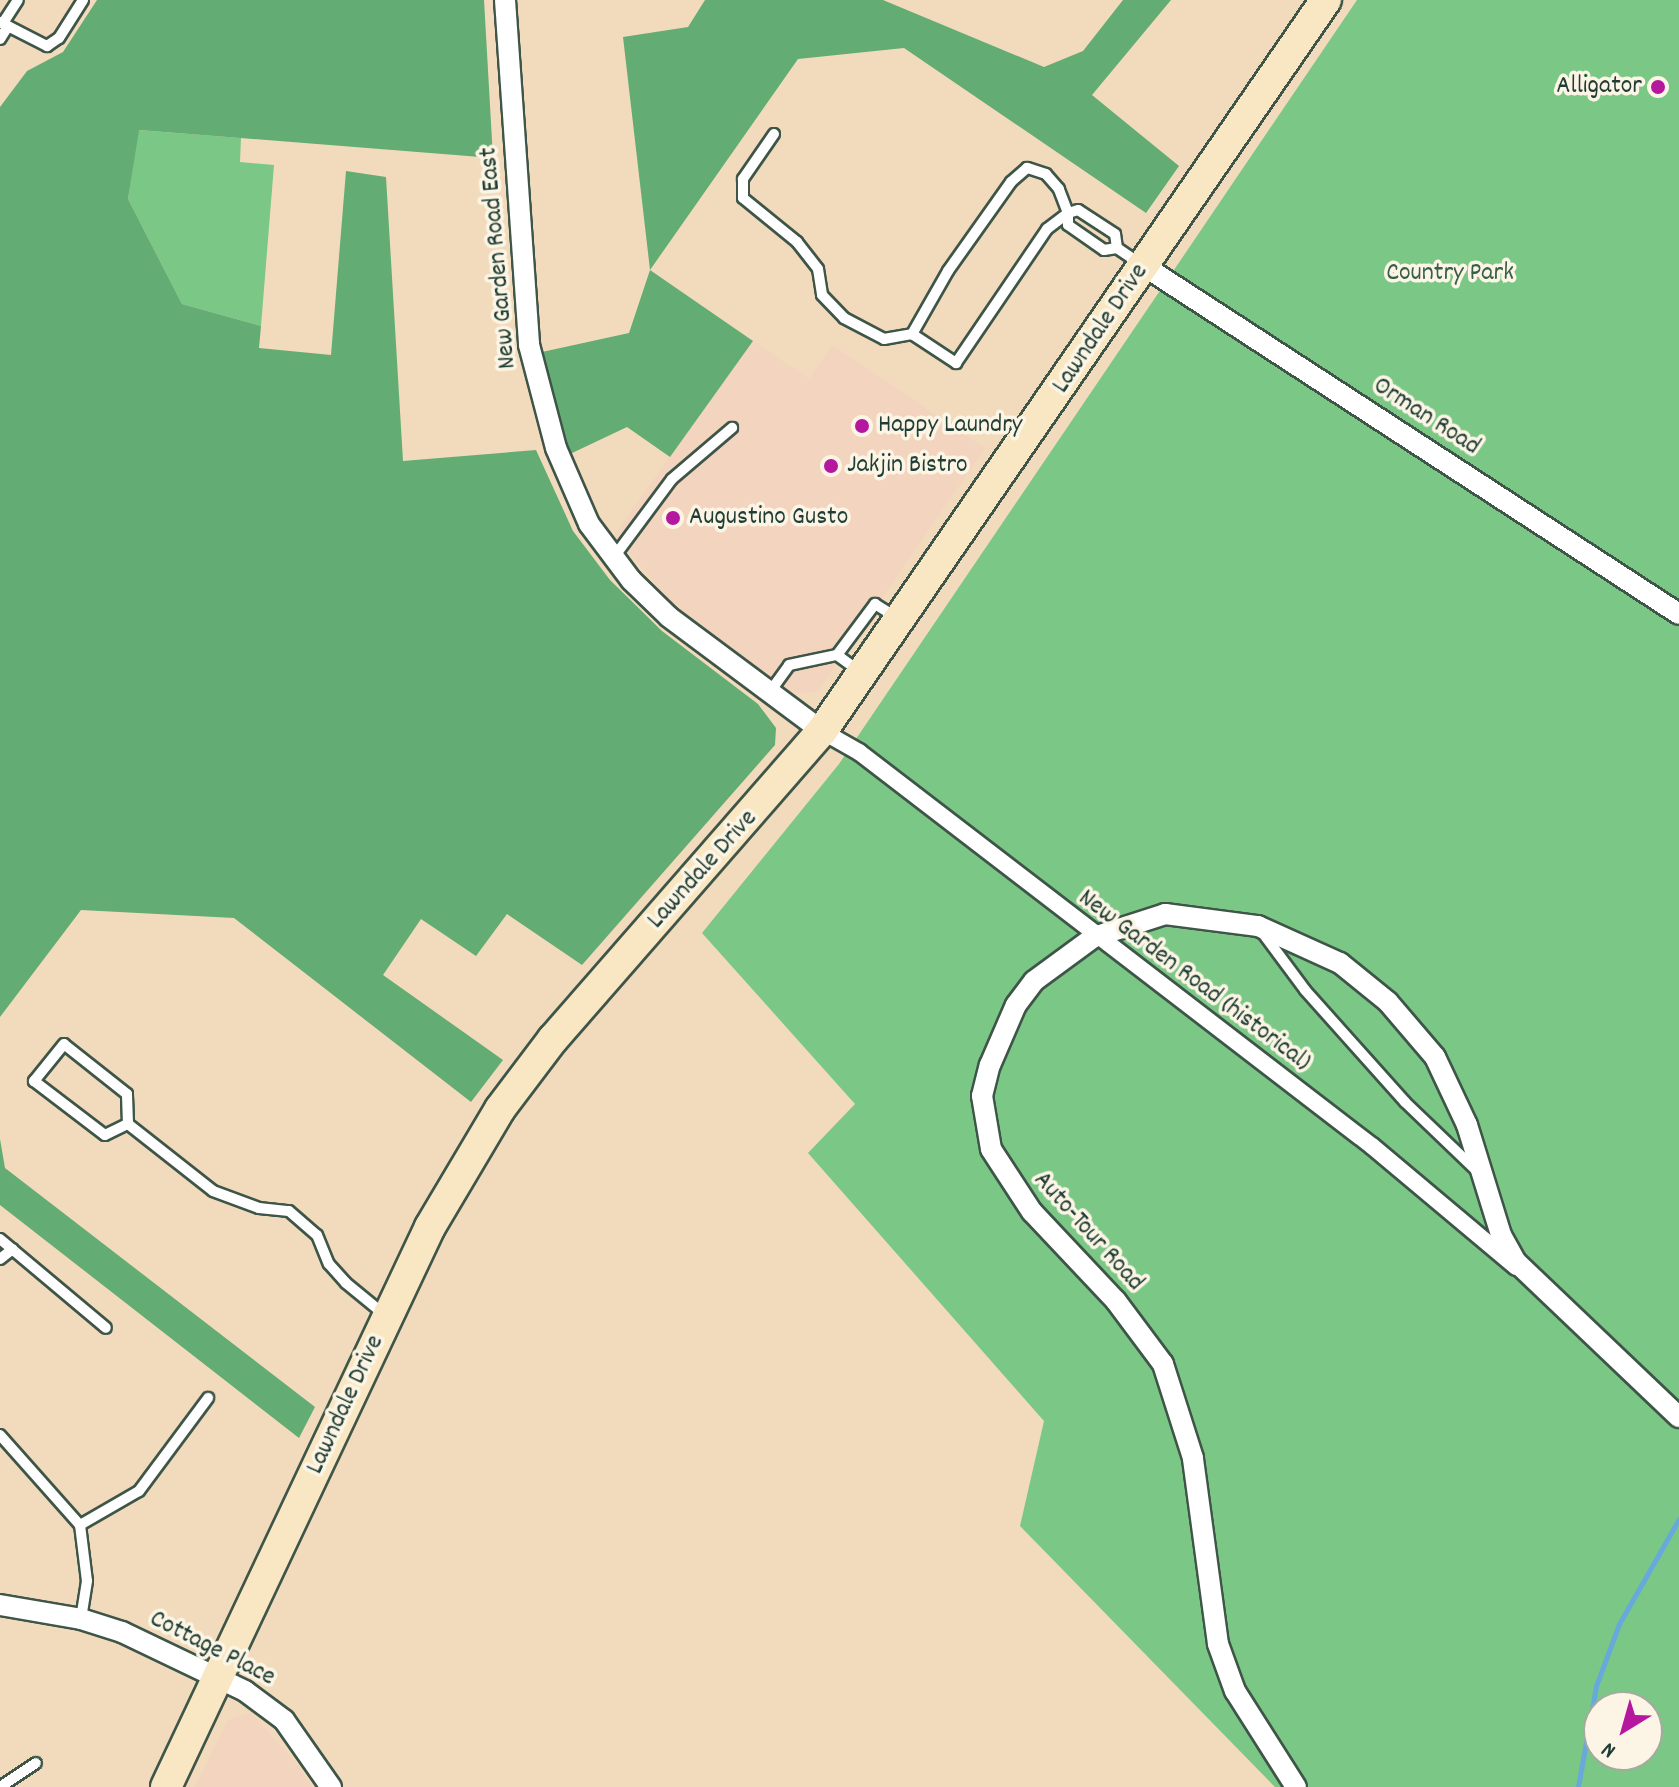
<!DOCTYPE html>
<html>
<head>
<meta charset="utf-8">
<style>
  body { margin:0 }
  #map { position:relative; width:1679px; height:1787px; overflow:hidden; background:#f1dbbc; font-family:Dekko,sans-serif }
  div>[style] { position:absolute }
  .built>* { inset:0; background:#f3d4be }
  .green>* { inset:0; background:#7ac786 }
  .forest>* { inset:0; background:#63ac73 }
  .stream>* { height:5px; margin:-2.5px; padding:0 2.5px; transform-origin:2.5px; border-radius:2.5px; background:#67a9db }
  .roads { filter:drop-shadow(2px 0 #3e5548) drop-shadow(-2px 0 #3e5548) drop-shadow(0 2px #3e5548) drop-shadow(0 -2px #3e5548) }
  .service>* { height:10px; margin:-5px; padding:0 5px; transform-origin:5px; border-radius:5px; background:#fff }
  .pedestrian>* { height:16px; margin:-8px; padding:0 8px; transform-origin:8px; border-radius:8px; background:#fff }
  .minor>* { height:20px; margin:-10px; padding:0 10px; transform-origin:10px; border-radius:10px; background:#fff }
  .secondary>* { height:30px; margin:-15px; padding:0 15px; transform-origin:15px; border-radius:15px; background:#f9e7c3 }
  .dots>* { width:22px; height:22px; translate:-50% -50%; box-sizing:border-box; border:4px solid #fcf5e5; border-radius:50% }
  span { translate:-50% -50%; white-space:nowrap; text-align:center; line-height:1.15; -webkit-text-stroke:7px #fcf5e5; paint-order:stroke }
  .poi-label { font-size:26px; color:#1f3d34 }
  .right { translate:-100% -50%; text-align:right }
  .left { translate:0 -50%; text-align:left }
  .street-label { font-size:26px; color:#1f3d34 }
  .park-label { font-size:26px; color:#366048 }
  .north { position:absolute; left:1583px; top:1691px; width:80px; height:80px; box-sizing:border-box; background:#fcf5e5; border:2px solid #a4ab9e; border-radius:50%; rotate:217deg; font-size:22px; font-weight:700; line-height:32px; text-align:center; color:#1f3d34 }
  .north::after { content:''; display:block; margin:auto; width:28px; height:36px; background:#b5179e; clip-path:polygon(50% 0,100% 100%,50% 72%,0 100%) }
</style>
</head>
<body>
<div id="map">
  <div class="built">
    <i style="clip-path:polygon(753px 341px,809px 379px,832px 345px,985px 448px,818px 691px,802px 694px,785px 690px,668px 599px,614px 535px)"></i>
    <i style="clip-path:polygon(251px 1713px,298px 1765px,312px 1787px,195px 1787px,228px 1720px)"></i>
  </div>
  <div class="green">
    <i style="clip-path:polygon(evenodd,1357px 0,1679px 0,1679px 1787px,1275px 1787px,1020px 1526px,1044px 1421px,808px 1153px,855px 1104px,702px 933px,839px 764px,1357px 0,1599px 1707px,1647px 1707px,1647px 1755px,1599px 1755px,1599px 1707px)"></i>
    <i style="clip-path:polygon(138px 130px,241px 138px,240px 162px,274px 165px,261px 326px,182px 304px,128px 199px)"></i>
  </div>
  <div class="forest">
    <i style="clip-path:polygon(97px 0,484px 0,493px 158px,139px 130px,128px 199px,182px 304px,261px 326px,259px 348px,331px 355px,346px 171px,386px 177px,403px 461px,536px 450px,573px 531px,610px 580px,662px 631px,758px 704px,776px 728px,775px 745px,582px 965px,507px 914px,476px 956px,421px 919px,383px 975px,503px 1060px,471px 1102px,234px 918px,81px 910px,0 1017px,0 107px,27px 71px,63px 52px)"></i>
    <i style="clip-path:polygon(705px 0,883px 0,1044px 67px,1083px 51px,1123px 0,1171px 0,1092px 95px,1179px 166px,1146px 213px,904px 48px,798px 59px,650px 270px,753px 341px,670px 457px,627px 427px,570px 454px,542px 352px,629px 333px,650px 270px,623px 37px,688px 27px)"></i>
    <i style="clip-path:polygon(0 1139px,5px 1168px,315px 1407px,299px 1438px,0 1205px)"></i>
  </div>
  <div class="stream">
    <i style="left:1578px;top:1787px;width:103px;rotate:-79.9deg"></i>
    <i style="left:1596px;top:1686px;width:66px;rotate:-69.6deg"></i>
    <i style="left:1619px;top:1624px;width:121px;rotate:-60.3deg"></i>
  </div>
  <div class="roads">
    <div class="service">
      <i style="left:0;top:22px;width:53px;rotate:27.1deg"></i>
      <i style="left:47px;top:46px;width:14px;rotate:-34deg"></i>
      <i style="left:59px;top:38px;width:45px;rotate:-57.7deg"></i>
      <i style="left:3px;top:23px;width:27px;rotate:-57deg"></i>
      <i style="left:0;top:39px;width:15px;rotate:-58deg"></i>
      <i style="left:774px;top:134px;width:55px;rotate:124.6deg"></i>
      <i style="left:743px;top:179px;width:19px;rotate:90deg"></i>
      <i style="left:743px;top:198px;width:70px;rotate:39.2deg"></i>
      <i style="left:797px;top:242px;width:34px;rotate:52deg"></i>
      <i style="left:818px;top:269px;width:26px;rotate:81deg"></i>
      <i style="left:822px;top:295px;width:32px;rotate:46deg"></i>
      <i style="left:844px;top:318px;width:45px;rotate:27.7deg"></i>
      <i style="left:884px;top:339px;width:28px;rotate:-10deg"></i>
      <i style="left:912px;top:334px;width:53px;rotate:33.4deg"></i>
      <i style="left:956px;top:363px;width:162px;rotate:-55.8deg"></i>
      <i style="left:1047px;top:229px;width:26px;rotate:-37deg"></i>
      <i style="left:1068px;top:213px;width:26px;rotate:-111deg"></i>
      <i style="left:1059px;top:189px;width:20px;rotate:-131deg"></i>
      <i style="left:1046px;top:174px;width:20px;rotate:-162deg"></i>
      <i style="left:1027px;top:168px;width:21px;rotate:139deg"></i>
      <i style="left:1011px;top:182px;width:109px;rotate:125.3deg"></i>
      <i style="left:948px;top:271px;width:73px;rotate:119.7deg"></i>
      <i style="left:1117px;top:248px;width:14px;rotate:-98deg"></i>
      <i style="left:1115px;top:234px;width:44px;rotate:-147deg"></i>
      <i style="left:1078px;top:210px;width:10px;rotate:163deg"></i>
      <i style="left:1068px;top:213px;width:12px;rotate:90deg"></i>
      <i style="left:1068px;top:225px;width:44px;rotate:34.8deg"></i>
      <i style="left:1104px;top:250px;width:13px;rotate:-9deg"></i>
      <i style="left:1117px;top:248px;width:30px;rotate:34deg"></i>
      <i style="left:614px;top:557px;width:97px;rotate:-53.4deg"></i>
      <i style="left:672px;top:479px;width:79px;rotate:-40.4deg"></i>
      <i style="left:859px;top:671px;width:27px;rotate:-144deg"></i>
      <i style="left:837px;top:655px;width:64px;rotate:-53.3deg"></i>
      <i style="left:875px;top:604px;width:25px;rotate:32deg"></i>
      <i style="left:769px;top:693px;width:34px;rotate:-54deg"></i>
      <i style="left:789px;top:665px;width:49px;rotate:-11.8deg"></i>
      <i style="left:1262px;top:932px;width:72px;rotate:53.4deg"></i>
      <i style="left:1305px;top:990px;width:150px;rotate:48.2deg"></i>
      <i style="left:1405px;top:1102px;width:101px;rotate:43.8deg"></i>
      <i style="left:128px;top:1124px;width:30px;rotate:-92deg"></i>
      <i style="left:127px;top:1094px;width:80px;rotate:-141.6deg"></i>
      <i style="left:64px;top:1044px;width:48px;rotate:129deg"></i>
      <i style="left:34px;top:1081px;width:89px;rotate:37.3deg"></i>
      <i style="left:105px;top:1135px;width:25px;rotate:-26deg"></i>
      <i style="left:128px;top:1124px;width:108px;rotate:38.2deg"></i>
      <i style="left:213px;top:1191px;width:49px;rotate:20.3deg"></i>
      <i style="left:259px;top:1208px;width:30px;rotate:6deg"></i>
      <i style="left:289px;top:1211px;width:37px;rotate:41deg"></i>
      <i style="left:317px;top:1235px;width:31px;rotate:68deg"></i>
      <i style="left:329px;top:1264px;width:25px;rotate:48deg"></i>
      <i style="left:346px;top:1283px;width:50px;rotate:39.4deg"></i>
      <i style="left:0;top:1239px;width:138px;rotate:40deg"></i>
      <i style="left:0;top:1259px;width:16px;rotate:-38deg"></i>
      <i style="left:0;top:1435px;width:120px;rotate:48.4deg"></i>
      <i style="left:80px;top:1525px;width:56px;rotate:82.9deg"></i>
      <i style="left:87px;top:1581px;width:38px;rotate:99deg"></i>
      <i style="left:80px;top:1525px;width:68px;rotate:-30deg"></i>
      <i style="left:139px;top:1491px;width:116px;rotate:-53.4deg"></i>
      <i style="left:0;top:1787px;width:43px;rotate:-33.7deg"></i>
    </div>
    <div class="pedestrian">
      <i style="left:822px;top:731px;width:43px;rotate:29.6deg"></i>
      <i style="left:859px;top:752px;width:647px;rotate:37.53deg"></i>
      <i style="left:1372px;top:1146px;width:188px;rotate:40deg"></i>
    </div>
    <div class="minor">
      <i style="left:505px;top:0;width:346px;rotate:86deg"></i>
      <i style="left:529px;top:345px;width:106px;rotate:75.3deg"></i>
      <i style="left:556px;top:448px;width:83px;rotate:66.5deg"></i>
      <i style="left:589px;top:524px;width:70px;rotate:53.1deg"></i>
      <i style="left:631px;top:580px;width:53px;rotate:44.2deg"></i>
      <i style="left:669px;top:617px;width:191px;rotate:36.7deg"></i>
      <i style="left:1144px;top:266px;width:638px;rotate:33.04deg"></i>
      <i style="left:0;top:1605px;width:82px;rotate:9.8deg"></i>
      <i style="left:81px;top:1619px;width:43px;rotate:17.6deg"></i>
      <i style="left:122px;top:1632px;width:136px;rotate:25.6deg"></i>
      <i style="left:245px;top:1691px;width:49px;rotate:36.6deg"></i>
      <i style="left:284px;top:1720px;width:82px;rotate:55deg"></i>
      <i style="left:1296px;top:1787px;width:114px;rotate:-122.4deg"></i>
      <i style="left:1235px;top:1691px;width:50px;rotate:-109.9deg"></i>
      <i style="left:1218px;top:1644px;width:188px;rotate:-97.7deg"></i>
      <i style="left:1193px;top:1458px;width:99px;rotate:-107.7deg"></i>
      <i style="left:1163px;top:1364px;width:79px;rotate:-126.7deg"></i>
      <i style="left:1116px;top:1301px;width:122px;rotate:-133.3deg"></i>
      <i style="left:1032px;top:1212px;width:75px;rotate:-123.1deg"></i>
      <i style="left:991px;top:1149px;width:54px;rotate:-99.6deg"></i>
      <i style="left:982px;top:1096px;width:32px;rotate:-76deg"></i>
      <i style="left:990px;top:1065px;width:65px;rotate:-66.6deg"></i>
      <i style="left:1016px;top:1005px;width:30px;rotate:-53deg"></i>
      <i style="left:1034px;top:981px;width:74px;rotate:-36.3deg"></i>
      <i style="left:1094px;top:937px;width:75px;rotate:-17.9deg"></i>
      <i style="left:1165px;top:914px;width:94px;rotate:7.4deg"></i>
      <i style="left:1258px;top:926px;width:90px;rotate:24.3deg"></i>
      <i style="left:1340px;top:963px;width:62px;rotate:39.1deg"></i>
      <i style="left:1388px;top:1002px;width:72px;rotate:49.5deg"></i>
      <i style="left:1435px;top:1057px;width:75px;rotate:64.8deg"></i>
      <i style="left:1467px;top:1125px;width:115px;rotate:72.8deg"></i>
      <i style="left:1501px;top:1235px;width:31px;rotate:61deg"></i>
      <i style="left:1516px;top:1262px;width:225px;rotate:43.6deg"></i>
    </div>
    <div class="secondary">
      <i style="left:166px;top:1787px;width:619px;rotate:-64.76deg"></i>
      <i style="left:430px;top:1227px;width:137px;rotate:-59.3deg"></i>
      <i style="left:500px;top:1109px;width:88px;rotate:-52.9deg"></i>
      <i style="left:553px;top:1039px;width:409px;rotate:-48.9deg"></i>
      <i style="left:822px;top:731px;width:888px;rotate:-55.42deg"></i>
    </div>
  </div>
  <div class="dots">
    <i style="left:1658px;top:87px;background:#b5179e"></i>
    <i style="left:862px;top:426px;background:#b5179e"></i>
    <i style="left:831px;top:466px;background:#b5179e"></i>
    <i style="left:673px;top:518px;background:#b5179e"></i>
  </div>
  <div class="poi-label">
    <span class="right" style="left:1642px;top:87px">Alligator</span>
    <span class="left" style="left:878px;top:426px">Happy Laundry</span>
    <span class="left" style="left:847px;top:466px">Jakjin Bistro</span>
    <span class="left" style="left:689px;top:518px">Augustino Gusto</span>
  </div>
  <div class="street-label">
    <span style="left:499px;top:258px;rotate:-95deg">New Garden Road East</span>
    <span style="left:1101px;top:329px;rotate:-56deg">Lawndale Drive</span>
    <span style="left:1426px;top:417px;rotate:33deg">Orman Road</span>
    <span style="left:703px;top:870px;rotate:-48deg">Lawndale Drive</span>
    <span style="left:1194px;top:981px;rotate:37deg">New Garden Road (historical)</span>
    <span style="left:1088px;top:1232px;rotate:48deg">Auto-Tour Road</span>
    <span style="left:346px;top:1405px;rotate:-65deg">Lawndale Drive</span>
    <span style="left:212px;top:1649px;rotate:27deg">Cottage Place</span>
  </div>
  <div class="park-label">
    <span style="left:1450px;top:274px">Country Park</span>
  </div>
  <div class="north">N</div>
</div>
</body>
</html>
